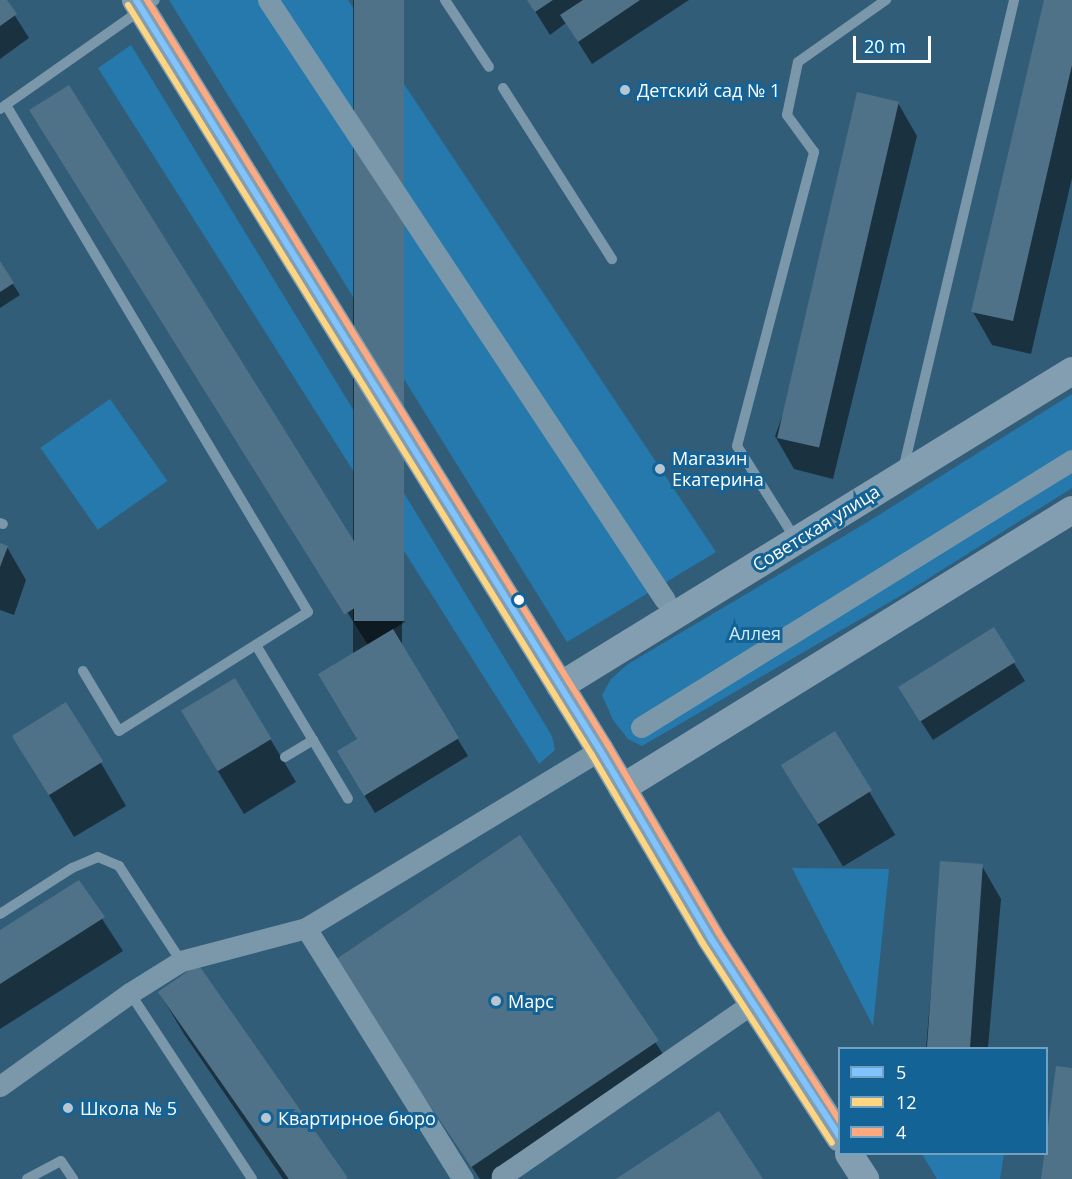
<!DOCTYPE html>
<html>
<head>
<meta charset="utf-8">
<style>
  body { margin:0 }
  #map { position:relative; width:1072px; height:1179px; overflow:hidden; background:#325d79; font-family:"Open Sans",sans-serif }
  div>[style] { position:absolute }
  .green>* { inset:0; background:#2579ac; transform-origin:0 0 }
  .shadow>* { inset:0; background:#0007; transform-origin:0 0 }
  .building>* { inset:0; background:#4f7288; transform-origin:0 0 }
  .lane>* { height:10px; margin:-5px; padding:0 5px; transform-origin:5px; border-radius:5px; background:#7b98ab }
  .street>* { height:21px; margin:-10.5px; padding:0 10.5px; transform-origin:10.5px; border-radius:10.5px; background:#7b98ab }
  .secondary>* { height:28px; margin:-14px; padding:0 14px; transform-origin:14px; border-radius:14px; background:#829eb0 }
  .bus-1>* { height:6px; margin:-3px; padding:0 3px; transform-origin:3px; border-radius:3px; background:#80c4ff }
  .bus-2>* { height:6px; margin:-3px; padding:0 3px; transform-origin:3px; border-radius:3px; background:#ffd580 }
  .bus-3>* { height:6px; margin:-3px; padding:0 3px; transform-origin:3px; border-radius:3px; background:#ffa980 }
  .dots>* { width:16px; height:16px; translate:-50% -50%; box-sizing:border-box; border:3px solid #146397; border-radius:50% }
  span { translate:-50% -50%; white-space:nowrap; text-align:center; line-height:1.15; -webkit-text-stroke:6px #146397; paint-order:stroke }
  .poi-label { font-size:18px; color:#fff }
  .left { translate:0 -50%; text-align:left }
  .street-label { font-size:18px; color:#fff }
  .park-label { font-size:18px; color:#cdebfd }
  .legend { position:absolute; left:838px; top:1047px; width:210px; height:108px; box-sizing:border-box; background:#146397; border:2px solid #72a1c1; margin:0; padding:8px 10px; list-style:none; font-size:18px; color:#fff }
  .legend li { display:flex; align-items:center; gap:12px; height:30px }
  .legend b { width:30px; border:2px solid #72a1c1 }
  .scale { position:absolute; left:853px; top:36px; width:78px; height:27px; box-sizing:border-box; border:3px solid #fff; border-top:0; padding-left:8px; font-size:18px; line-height:21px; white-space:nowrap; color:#fff; -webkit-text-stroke:4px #146397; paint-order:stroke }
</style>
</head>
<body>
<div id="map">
  <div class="green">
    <i style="clip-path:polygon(169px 0,348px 0,716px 552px,567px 642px)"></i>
    <i style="clip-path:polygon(131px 45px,552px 736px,555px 750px,539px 764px,98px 68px)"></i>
    <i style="clip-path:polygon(1072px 394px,1072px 488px,907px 592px,642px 746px,628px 739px,613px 720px,602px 695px,611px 679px,628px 664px,866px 523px)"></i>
    <i style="left:110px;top:399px;width:100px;height:85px;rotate:55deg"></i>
    <i style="clip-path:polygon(792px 868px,889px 869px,873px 1026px)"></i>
    <i style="clip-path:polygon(922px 1154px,1004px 1154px,1000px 1179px,937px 1179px)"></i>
  </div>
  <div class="shadow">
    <i style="clip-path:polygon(0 0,5px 0,29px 38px,0 59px)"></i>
    <i style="left:353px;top:0;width:49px;height:660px"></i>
    <i style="clip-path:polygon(528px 0,689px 0,592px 64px,566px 23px,550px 35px)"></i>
    <i style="clip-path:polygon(1045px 0,1072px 0,1072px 178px,1031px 354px,992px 345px,973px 312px)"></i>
    <i style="clip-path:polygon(898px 103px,917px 136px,833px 479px,794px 469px,775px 436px)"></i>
    <i style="clip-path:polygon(50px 143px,386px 589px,405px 622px,392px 630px,468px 756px,375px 813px,349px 770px,358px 740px,368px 645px)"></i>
    <i style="clip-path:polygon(0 264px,20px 295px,0 308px)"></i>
    <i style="clip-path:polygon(0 545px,7px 547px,26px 580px,14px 615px,0 610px)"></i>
    <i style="clip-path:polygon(993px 629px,1025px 681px,933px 740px,911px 706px)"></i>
    <i style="clip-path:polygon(235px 680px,296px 782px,244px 814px,208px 755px)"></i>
    <i style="left:834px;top:733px;width:119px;height:61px;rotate:59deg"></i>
    <i style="clip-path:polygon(13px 735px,101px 763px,126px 806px,74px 837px)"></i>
    <i style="clip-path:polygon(520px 838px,667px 1060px,490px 1179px,480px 1179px,346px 980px)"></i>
    <i style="clip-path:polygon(942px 862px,982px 866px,1001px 899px,988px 1048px,926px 1048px)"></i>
    <i style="clip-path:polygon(78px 882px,123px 951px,0 1029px,0 932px)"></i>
    <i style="clip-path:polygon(159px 992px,344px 1179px,283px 1179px,184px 1034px)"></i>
  </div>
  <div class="building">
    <i style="clip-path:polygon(0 0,7px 0,17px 14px,0 26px)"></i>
    <i style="left:354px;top:0;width:50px;height:621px"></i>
    <i style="clip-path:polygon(527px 0,553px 0,535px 12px)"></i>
    <i style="clip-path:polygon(583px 0,640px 0,578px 42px,560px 15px)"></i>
    <i style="clip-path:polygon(1044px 0,1072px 0,1072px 65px,1013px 321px,971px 312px)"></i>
    <i style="left:69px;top:85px;width:595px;height:47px;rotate:58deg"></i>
    <i style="left:857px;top:92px;width:43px;height:355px;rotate:13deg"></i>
    <i style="clip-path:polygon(0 261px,14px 283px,0 292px)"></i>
    <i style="clip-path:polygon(0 543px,8px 546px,0 567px)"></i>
    <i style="left:994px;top:627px;width:41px;height:113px;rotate:58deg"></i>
    <i style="clip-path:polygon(393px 629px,459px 738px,364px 796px,337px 751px,357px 739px,318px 674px)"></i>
    <i style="left:235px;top:678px;width:71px;height:63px;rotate:59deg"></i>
    <i style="left:66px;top:702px;width:70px;height:64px;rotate:58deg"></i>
    <i style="left:835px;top:731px;width:70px;height:64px;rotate:58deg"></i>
    <i style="left:520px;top:835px;width:248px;height:226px;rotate:56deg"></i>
    <i style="left:940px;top:861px;width:43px;height:188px;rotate:4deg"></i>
    <i style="clip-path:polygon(79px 880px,105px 917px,0 984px,0 930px)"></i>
    <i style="left:198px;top:964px;width:261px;height:49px;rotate:55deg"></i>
    <i style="clip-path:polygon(1056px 1066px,1072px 1068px,1072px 1179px,1041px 1179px)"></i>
    <i style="clip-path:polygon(719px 1111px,763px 1179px,616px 1179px)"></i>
  </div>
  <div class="lane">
    <i style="left:445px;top:0;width:80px;rotate:56.7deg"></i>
    <i style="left:503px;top:88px;width:203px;rotate:57.5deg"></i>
    <i style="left:6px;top:105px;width:590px;rotate:59.22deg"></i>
    <i style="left:308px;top:612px;width:223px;rotate:147.8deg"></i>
    <i style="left:119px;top:731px;width:70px;rotate:-121deg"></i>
    <i style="left:0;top:109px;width:189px;rotate:-35.1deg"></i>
    <i style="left:903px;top:470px;width:483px;rotate:-76.7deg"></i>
    <i style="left:0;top:523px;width:3px;rotate:18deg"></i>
    <i style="left:796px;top:540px;width:111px;rotate:-122.1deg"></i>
    <i style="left:737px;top:446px;width:304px;rotate:-75.3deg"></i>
    <i style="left:814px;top:152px;width:46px;rotate:-126.1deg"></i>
    <i style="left:787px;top:115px;width:54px;rotate:-78.3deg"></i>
    <i style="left:798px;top:62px;width:108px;rotate:-35.2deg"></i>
    <i style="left:256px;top:645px;width:179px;rotate:59.1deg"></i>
    <i style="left:285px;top:757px;width:33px;rotate:-31deg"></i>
    <i style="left:0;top:914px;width:85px;rotate:-32.6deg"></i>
    <i style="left:72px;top:868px;width:28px;rotate:-23deg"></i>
    <i style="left:98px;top:857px;width:23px;rotate:23deg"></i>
    <i style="left:119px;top:866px;width:113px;rotate:56.9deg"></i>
    <i style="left:130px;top:993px;width:222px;rotate:56.7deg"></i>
    <i style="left:27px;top:1179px;width:38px;rotate:-28deg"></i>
    <i style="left:61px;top:1161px;width:22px;rotate:56deg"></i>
  </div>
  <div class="street">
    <i style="left:268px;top:0;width:719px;rotate:56.51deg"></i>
    <i style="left:641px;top:727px;width:507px;rotate:-31.78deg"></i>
    <i style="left:306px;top:928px;width:296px;rotate:58deg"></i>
    <i style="left:0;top:1086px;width:160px;rotate:-35.6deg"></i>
    <i style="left:130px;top:993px;width:60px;rotate:-32.1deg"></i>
    <i style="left:181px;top:961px;width:129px;rotate:-14.8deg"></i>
    <i style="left:306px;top:928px;width:344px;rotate:-31.2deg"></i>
    <i style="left:504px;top:1179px;width:4px;rotate:-124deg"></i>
    <i style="left:502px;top:1176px;width:306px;rotate:-34.6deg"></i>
  </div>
  <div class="secondary">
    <i style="left:136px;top:0;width:882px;rotate:58.26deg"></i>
    <i style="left:600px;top:750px;width:217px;rotate:59.5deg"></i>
    <i style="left:710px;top:937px;width:239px;rotate:57.1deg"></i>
    <i style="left:560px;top:686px;width:601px;rotate:-31.6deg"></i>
    <i style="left:622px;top:788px;width:529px;rotate:-31.71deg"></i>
    <i style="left:849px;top:1154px;width:30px;rotate:57deg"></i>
  </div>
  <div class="bus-1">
    <i style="left:136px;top:0;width:882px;rotate:58.26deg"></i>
    <i style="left:600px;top:750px;width:217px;rotate:59.5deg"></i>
    <i style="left:710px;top:937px;width:239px;rotate:57deg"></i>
  </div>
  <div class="bus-2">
    <i style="left:128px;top:5px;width:882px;rotate:58.26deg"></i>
    <i style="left:592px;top:755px;width:217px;rotate:59.5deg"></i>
    <i style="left:702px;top:942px;width:239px;rotate:57.1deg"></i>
  </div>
  <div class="bus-3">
    <i style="left:147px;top:0;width:876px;rotate:58.25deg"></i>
    <i style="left:608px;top:745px;width:217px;rotate:59.5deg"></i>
    <i style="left:718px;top:932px;width:225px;rotate:57.2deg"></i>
  </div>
  <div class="dots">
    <i style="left:625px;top:90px;background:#b7c6d0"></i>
    <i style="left:660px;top:469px;background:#b7c6d0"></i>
    <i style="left:519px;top:600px;background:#fff"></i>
    <i style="left:496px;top:1001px;background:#b7c6d0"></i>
    <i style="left:68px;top:1108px;background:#b7c6d0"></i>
    <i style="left:266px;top:1118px;background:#b7c6d0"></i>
  </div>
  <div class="poi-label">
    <span class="left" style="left:637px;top:90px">Детский сад № 1</span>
    <span class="left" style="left:672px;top:469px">Магазин<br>Екатерина</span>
    <span class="left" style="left:508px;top:1001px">Марс</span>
    <span class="left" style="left:80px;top:1108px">Школа № 5</span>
    <span class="left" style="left:278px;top:1118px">Квартирное бюро</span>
  </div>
  <div class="street-label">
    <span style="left:816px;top:528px;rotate:-32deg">Советская улица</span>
  </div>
  <div class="park-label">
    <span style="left:755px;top:633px">Аллея</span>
  </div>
  <ul class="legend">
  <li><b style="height:8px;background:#80c4ff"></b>5</li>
  <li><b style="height:8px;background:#ffd580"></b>12</li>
  <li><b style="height:8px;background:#ffa980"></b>4</li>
  </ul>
  <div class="scale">20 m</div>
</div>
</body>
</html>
